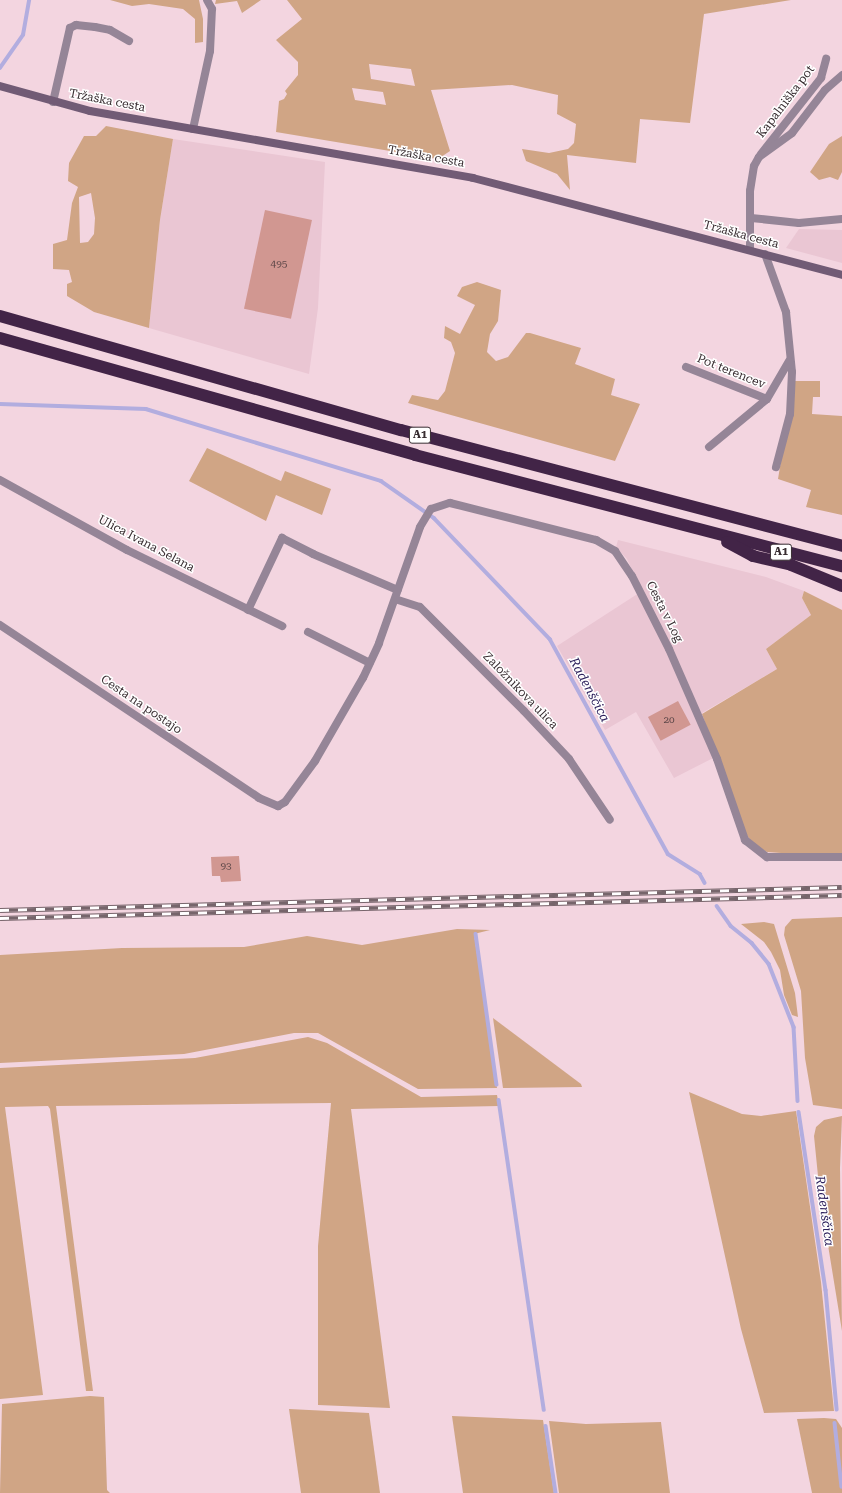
<!DOCTYPE html>
<html>
<head>
<meta charset="utf-8">
<style>
  body { margin:0 }
  #map { position:relative; width:842px; height:1493px; overflow:hidden; background:#f3d5e0; font-family:"Roboto Serif",serif }
  div>[style] { position:absolute }
  .built>* { inset:0; background:#eac6d3 }
  .green>* { inset:0; background:#d0a585 }
  .stream>* { height:3.5px; margin:-1.75px; padding:0 1.75px; transform-origin:1.75px; border-radius:1.75px; background:#b2addf }
  .building>* { inset:0; background:#d19791; transform-origin:0 0 }
  .street>* { height:8px; margin:-4px; padding:0 4px; transform-origin:4px; border-radius:4px; background:#958597 }
  .secondary>* { height:8px; margin:-4px; padding:0 4px; transform-origin:4px; border-radius:4px; background:#715b75 }
  .highway>* { height:12px; margin:-6px; padding:0 6px; transform-origin:6px; border-radius:6px; background:#422447 }
  .rail>* { height:4.5px; margin-top:-2.25px; transform-origin:0; background:repeating-linear-gradient(90deg,#fff 0 9px,#76656b 0 18px); box-sizing:border-box; border-block:1px solid #76656b }
  span { translate:-50% -50%; white-space:nowrap; text-align:center; line-height:1.15; -webkit-text-stroke:3px #fff; paint-order:stroke }
  .number-label { font-size:10px; color:#5e4849 }
  .number-label span { -webkit-text-stroke-width:0 }
  .shield-label span { padding:1px 3px; background:#fff; border:1px solid; border-radius:3px; -webkit-text-stroke-width:0 }
  .shield-label { font-size:11px; color:#382d31; font-weight:700 }
  .street-label { font-size:12px; color:#382d31 }
  .water-label { font-size:13px; color:#2e215c; font-style:italic }
</style>
</head>
<body>
<div id="map">
  <div class="built">
    <i style="clip-path:polygon(173px 139px,325px 162px,318px 308px,309px 374px,149px 328px,160px 220px)"></i>
    <i style="clip-path:polygon(799px 229px,842px 230px,842px 263px,786px 248px)"></i>
    <i style="clip-path:polygon(618px 540px,766px 577px,804px 591px,802px 598px,811px 615px,766px 649px,777px 669px,702px 713px,719px 755px,674px 778px,636px 712px,605px 730px,557px 646px,642px 591px,627px 559px,616px 547px)"></i>
  </div>
  <div class="green">
    <i style="clip-path:polygon(110px 0,199px 0,203px 19px,203px 42px,195px 43px,195px 19px,183px 9px,149px 4px,132px 6px)"></i>
    <i style="clip-path:polygon(216px 0,261px 0,242px 13px,237px 1px,215px 4px)"></i>
    <i style="clip-path:polygon(evenodd,287px 0,791px 0,704px 14px,690px 123px,640px 119px,636px 163px,567px 155px,570px 190px,557px 174px,526px 161px,522px 149px,549px 153px,568px 149px,574px 143px,576px 124px,557px 114px,558px 95px,512px 85px,431px 90px,450px 151px,438px 159px,276px 132px,279px 101px,284px 99px,287px 94px,285px 91px,298px 75px,298px 62px,276px 40px,302px 19px,287px 0,369px 64px,411px 69px,415px 86px,371px 79px,369px 64px,287px 0,352px 88px,383px 92px,386px 105px,355px 100px,352px 88px)"></i>
    <i style="clip-path:polygon(evenodd,106px 126px,173px 139px,160px 220px,149px 328px,94px 312px,67px 296px,67px 284px,72px 282px,69px 270px,53px 269px,53px 244px,67px 240px,72px 203px,78px 187px,68px 181px,69px 163px,84px 136px,96px 136px,106px 126px,91px 193px,95px 218px,94px 234px,88px 242px,80px 243px,79px 197px,91px 193px)"></i>
    <i style="clip-path:polygon(842px 136px,842px 172px,838px 180px,830px 177px,819px 180px,810px 172px,829px 144px)"></i>
    <i style="clip-path:polygon(477px 282px,501px 290px,498px 321px,490px 334px,487px 352px,496px 361px,508px 357px,526px 333px,530px 333px,581px 348px,575px 364px,615px 379px,611px 395px,640px 404px,615px 461px,408px 403px,412px 395px,438px 400px,445px 391px,455px 353px,451px 342px,444px 338px,445px 326px,460px 334px,475px 305px,457px 296px,462px 287px)"></i>
    <i style="clip-path:polygon(794px 381px,820px 381px,820px 397px,813px 397px,812px 414px,842px 416px,842px 515px,806px 507px,811px 490px,778px 479px)"></i>
    <i style="clip-path:polygon(207px 448px,281px 481px,285px 471px,331px 489px,322px 515px,276px 495px,266px 521px,189px 481px)"></i>
    <i style="clip-path:polygon(804px 591px,842px 610px,842px 853px,781px 853px,767px 852px,753px 844px,746px 834px,702px 714px,777px 669px,766px 649px,811px 615px,802px 598px)"></i>
    <i style="clip-path:polygon(842px 917px,842px 1109px,813px 1105px,805px 1058px,801px 991px,784px 935px,785px 927px,792px 919px)"></i>
    <i style="clip-path:polygon(764px 922px,774px 924px,795px 993px,798px 1017px,792px 1015px,784px 995px,780px 970px,771px 952px,764px 942px,741px 924px)"></i>
    <i style="clip-path:polygon(457px 929px,490px 930px,474px 934px,497px 1088px,418px 1089px,318px 1033px,294px 1033px,184px 1054px,0 1063px,0 955px,122px 948px,244px 947px,307px 936px,362px 945px)"></i>
    <i style="clip-path:polygon(493px 1018px,581px 1084px,582px 1087px,503px 1088px)"></i>
    <i style="clip-path:polygon(308px 1037px,327px 1043px,421px 1097px,497px 1095px,499px 1106px,351px 1109px,390px 1408px,318px 1405px,318px 1246px,331px 1103px,56px 1106px,93px 1391px,86px 1391px,50px 1109px,48px 1106px,5px 1107px,43px 1395px,0 1399px,0 1068px,195px 1058px)"></i>
    <i style="clip-path:polygon(689px 1092px,742px 1114px,761px 1116px,796px 1111px,821px 1282px,834px 1411px,764px 1413px,741px 1329px)"></i>
    <i style="clip-path:polygon(842px 1116px,840px 1168px,842px 1331px,820px 1196px,814px 1136px,816px 1127px,824px 1120px)"></i>
    <i style="clip-path:polygon(90px 1396px,104px 1397px,107px 1490px,110px 1493px,0 1493px,2px 1404px)"></i>
    <i style="clip-path:polygon(289px 1409px,369px 1413px,380px 1493px,301px 1493px)"></i>
    <i style="clip-path:polygon(452px 1416px,543px 1420px,554px 1493px,463px 1493px)"></i>
    <i style="clip-path:polygon(824px 1418px,836px 1419px,842px 1428px,842px 1493px,812px 1493px,797px 1419px)"></i>
    <i style="clip-path:polygon(549px 1421px,586px 1424px,661px 1422px,670px 1493px,559px 1493px)"></i>
  </div>
  <div class="stream">
    <i style="left:0;top:68px;width:40px;rotate:-55.1deg"></i>
    <i style="left:23px;top:35px;width:36px;rotate:-80deg"></i>
    <i style="left:0;top:404px;width:146px;rotate:2deg"></i>
    <i style="left:146px;top:409px;width:246px;rotate:17deg"></i>
    <i style="left:381px;top:481px;width:65px;rotate:34.9deg"></i>
    <i style="left:434px;top:518px;width:168px;rotate:46.2deg"></i>
    <i style="left:550px;top:639px;width:245px;rotate:61.2deg"></i>
    <i style="left:668px;top:854px;width:38px;rotate:32deg"></i>
    <i style="left:700px;top:874px;width:10px;rotate:61deg"></i>
    <i style="left:717px;top:906px;width:24px;rotate:55deg"></i>
    <i style="left:731px;top:926px;width:27px;rotate:39deg"></i>
    <i style="left:752px;top:943px;width:27px;rotate:51deg"></i>
    <i style="left:769px;top:964px;width:68px;rotate:68.4deg"></i>
    <i style="left:794px;top:1027px;width:74px;rotate:86.9deg"></i>
    <i style="left:476px;top:934px;width:152px;rotate:82.1deg"></i>
    <i style="left:499px;top:1100px;width:313px;rotate:81.7deg"></i>
    <i style="left:799px;top:1112px;width:180px;rotate:81.4deg"></i>
    <i style="left:826px;top:1290px;width:120px;rotate:84.7deg"></i>
    <i style="left:835px;top:1423px;width:64px;rotate:83.8deg"></i>
    <i style="left:546px;top:1426px;width:68px;rotate:81.5deg"></i>
  </div>
  <div class="building">
    <i style="left:265px;top:210px;width:48px;height:101px;rotate:12deg"></i>
    <i style="left:678px;top:701px;width:27px;height:34px;rotate:62deg"></i>
    <i style="clip-path:polygon(239px 856px,241px 881px,221px 882px,220px 876px,212px 876px,211px 857px)"></i>
  </div>
  <div class="street">
    <i style="left:53px;top:102px;width:76px;rotate:-77.1deg"></i>
    <i style="left:70px;top:28px;width:7px;rotate:-27deg"></i>
    <i style="left:76px;top:25px;width:19px;rotate:6deg"></i>
    <i style="left:95px;top:27px;width:15px;rotate:11deg"></i>
    <i style="left:110px;top:30px;width:22px;rotate:30deg"></i>
    <i style="left:193px;top:129px;width:80px;rotate:-77.7deg"></i>
    <i style="left:210px;top:51px;width:42px;rotate:-87.3deg"></i>
    <i style="left:212px;top:9px;width:10px;rotate:-119deg"></i>
    <i style="left:761px;top:154px;width:97px;rotate:-51.7deg"></i>
    <i style="left:821px;top:78px;width:20px;rotate:-75deg"></i>
    <i style="left:751px;top:218px;width:48px;rotate:5.9deg"></i>
    <i style="left:799px;top:223px;width:43px;rotate:-5.3deg"></i>
    <i style="left:750px;top:250px;width:59px;rotate:-90deg"></i>
    <i style="left:750px;top:191px;width:25px;rotate:-81deg"></i>
    <i style="left:754px;top:166px;width:10px;rotate:-61deg"></i>
    <i style="left:759px;top:157px;width:41px;rotate:-36deg"></i>
    <i style="left:792px;top:133px;width:54px;rotate:-52.5deg"></i>
    <i style="left:825px;top:90px;width:23px;rotate:-41deg"></i>
    <i style="left:765px;top:254px;width:62px;rotate:70.1deg"></i>
    <i style="left:786px;top:312px;width:60px;rotate:84.3deg"></i>
    <i style="left:792px;top:372px;width:42px;rotate:92.7deg"></i>
    <i style="left:790px;top:414px;width:55px;rotate:104.8deg"></i>
    <i style="left:686px;top:367px;width:87px;rotate:21.6deg"></i>
    <i style="left:709px;top:447px;width:75px;rotate:-39.6deg"></i>
    <i style="left:767px;top:399px;width:44px;rotate:-59.9deg"></i>
    <i style="left:0;top:480px;width:145px;rotate:28.9deg"></i>
    <i style="left:127px;top:550px;width:173px;rotate:26.1deg"></i>
    <i style="left:395px;top:599px;width:26px;rotate:18deg"></i>
    <i style="left:420px;top:607px;width:147px;rotate:45deg"></i>
    <i style="left:524px;top:711px;width:66px;rotate:46.8deg"></i>
    <i style="left:569px;top:759px;width:73px;rotate:56.1deg"></i>
    <i style="left:248px;top:610px;width:80px;rotate:-64.7deg"></i>
    <i style="left:282px;top:538px;width:35px;rotate:27deg"></i>
    <i style="left:313px;top:554px;width:92px;rotate:23deg"></i>
    <i style="left:0;top:625px;width:311px;rotate:33.7deg"></i>
    <i style="left:259px;top:798px;width:21px;rotate:23deg"></i>
    <i style="left:278px;top:806px;width:8px;rotate:-30deg"></i>
    <i style="left:285px;top:802px;width:51px;rotate:-53.8deg"></i>
    <i style="left:315px;top:761px;width:96px;rotate:-60deg"></i>
    <i style="left:363px;top:678px;width:38px;rotate:-65deg"></i>
    <i style="left:379px;top:643px;width:123px;rotate:-70.5deg"></i>
    <i style="left:420px;top:527px;width:21px;rotate:-59deg"></i>
    <i style="left:431px;top:509px;width:20px;rotate:-18deg"></i>
    <i style="left:450px;top:503px;width:151px;rotate:14.2deg"></i>
    <i style="left:596px;top:540px;width:22px;rotate:30deg"></i>
    <i style="left:615px;top:551px;width:30px;rotate:56deg"></i>
    <i style="left:632px;top:576px;width:82px;rotate:63.1deg"></i>
    <i style="left:669px;top:649px;width:120px;rotate:66.4deg"></i>
    <i style="left:717px;top:759px;width:86px;rotate:70.9deg"></i>
    <i style="left:745px;top:840px;width:28px;rotate:38deg"></i>
    <i style="left:767px;top:857px;width:75px"></i>
    <i style="left:308px;top:632px;width:69px;rotate:26.6deg"></i>
  </div>
  <div class="secondary">
    <i style="left:0;top:86px;width:93px;rotate:15.5deg"></i>
    <i style="left:90px;top:111px;width:389px;rotate:9.9deg"></i>
    <i style="left:473px;top:178px;width:382px;rotate:14.7deg"></i>
  </div>
  <div class="highway">
    <i style="left:0;top:316px;width:417px;rotate:15.9deg"></i>
    <i style="left:401px;top:430px;width:456px;rotate:14.7deg"></i>
    <i style="left:0;top:338px;width:431px;rotate:15.7deg"></i>
    <i style="left:415px;top:455px;width:441px;rotate:14.6deg"></i>
    <i style="left:727px;top:542px;width:30px;rotate:28deg"></i>
    <i style="left:753px;top:556px;width:39px;rotate:13deg"></i>
    <i style="left:791px;top:565px;width:55px;rotate:22.4deg"></i>
  </div>
  <div class="rail">
    <i style="left:0;top:910px;width:842px;rotate:-1.56deg"></i>
    <i style="left:0;top:918px;width:842px;rotate:-1.56deg"></i>
  </div>
  <div class="number-label">
    <span style="left:279px;top:264px">495</span>
    <span style="left:669px;top:720px">20</span>
    <span style="left:226px;top:866px">93</span>
  </div>
  <div class="shield-label">
    <span style="left:420px;top:435px">A1</span>
    <span style="left:781px;top:552px">A1</span>
  </div>
  <div class="street-label">
    <span style="left:107px;top:101px;rotate:11deg">Tržaška cesta</span>
    <span style="left:786px;top:102px;rotate:-53deg">Kapalniška pot</span>
    <span style="left:426px;top:157px;rotate:10deg">Tržaška cesta</span>
    <span style="left:741px;top:235px;rotate:15deg">Tržaška cesta</span>
    <span style="left:731px;top:372px;rotate:22deg">Pot terencev</span>
    <span style="left:146px;top:544px;rotate:28deg">Ulica Ivana Selana</span>
    <span style="left:664px;top:612px;rotate:63deg">Cesta v Log</span>
    <span style="left:520px;top:691px;rotate:46deg">Založnikova ulica</span>
    <span style="left:141px;top:705px;rotate:34deg">Cesta na postajo</span>
  </div>
  <div class="water-label">
    <span style="left:589px;top:690px;rotate:62deg">Radenščica</span>
    <span style="left:824px;top:1211px;rotate:82deg">Radenščica</span>
  </div>
</div>
</body>
</html>
